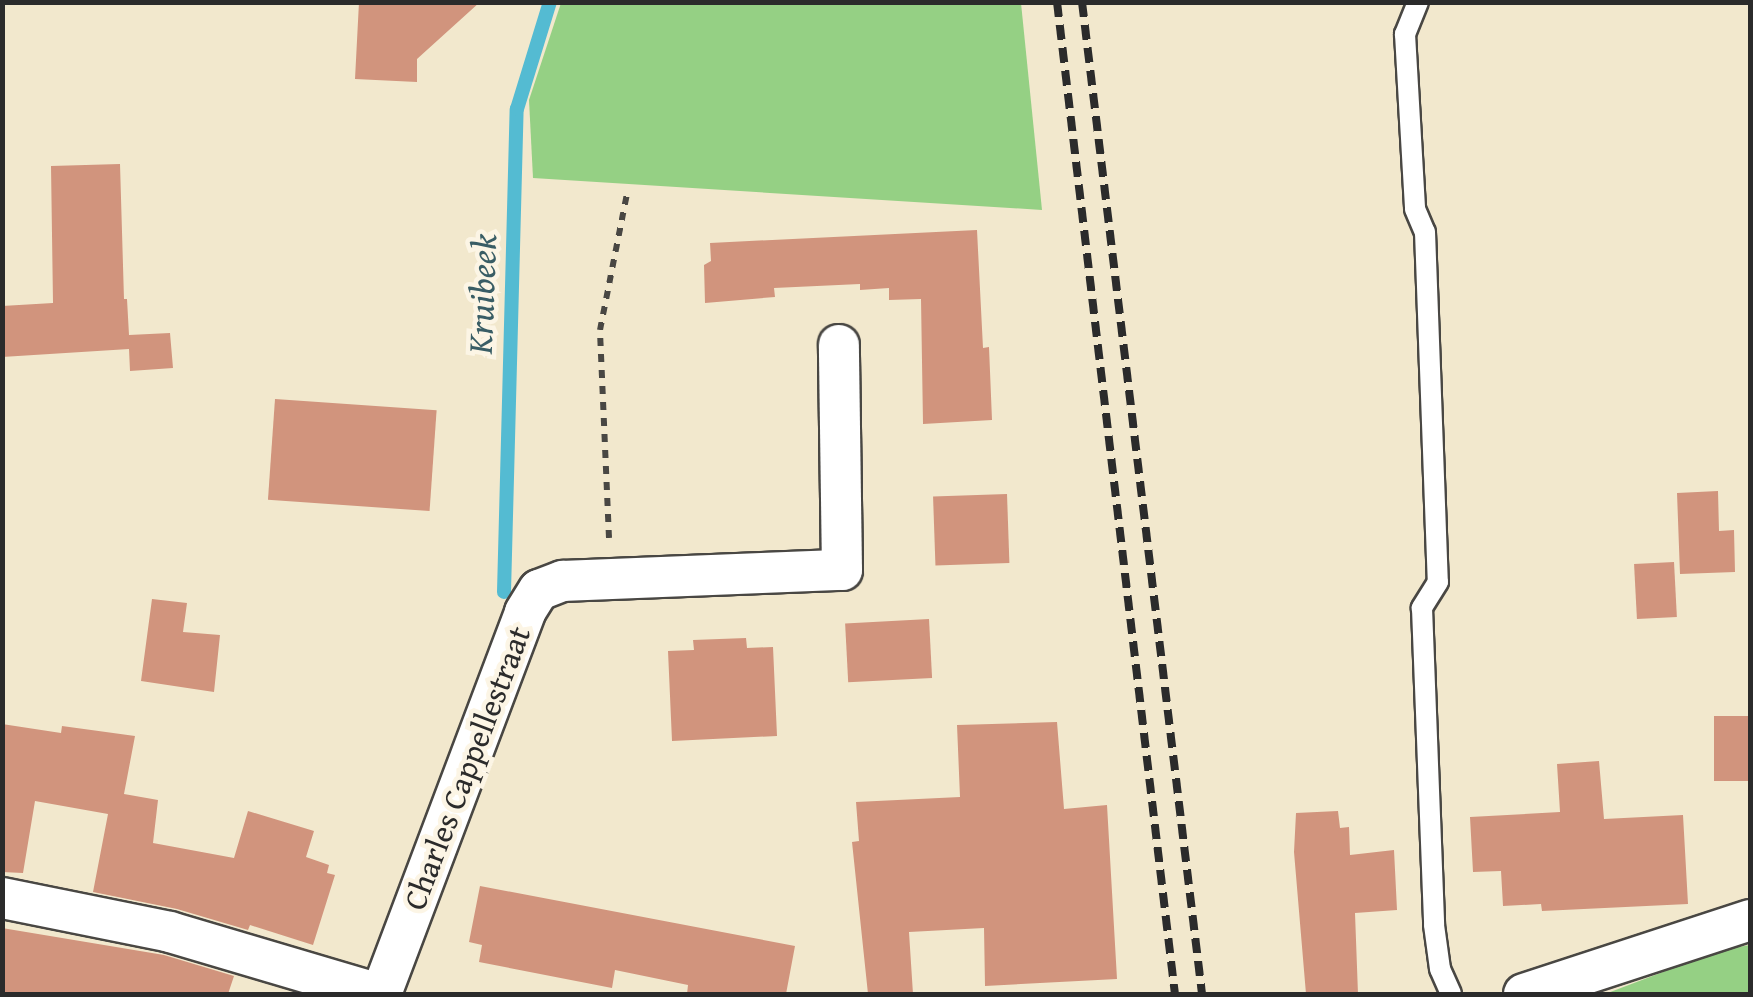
<!DOCTYPE html>
<html>
<head>
<meta charset="utf-8">
<style>
  body { margin:0 }
  #map { position:relative; width:1753px; height:997px; overflow:hidden; background:#f2e8cd; font-family:"Gentium Book Plus",serif }
  div>[style] { position:absolute }
  .green>* { inset:0; background:#95d084 }
  .stream>* { height:14px; margin:-7px; padding:0 7px; transform-origin:7px; border-radius:7px; background:#54bbd2 }
  .building>* { inset:0; background:#d1947d; transform-origin:0 0 }
  .path>* { height:6px; margin-top:-3px; transform-origin:0; background:repeating-linear-gradient(90deg,#494743 0 8px,transparent 0 16px) }
  .roads { filter:drop-shadow(2px 0 #494743) drop-shadow(-2px 0 #494743) drop-shadow(0 2px #494743) drop-shadow(0 -2px #494743) }
  .lane>* { height:20px; margin:-10px; padding:0 10px; transform-origin:10px; border-radius:10px; background:#fff }
  .street>* { height:40px; margin:-20px; padding:0 20px; transform-origin:20px; border-radius:20px; background:#fff }
  .rail>* { height:8px; margin-top:-4px; transform-origin:0; background:repeating-linear-gradient(90deg,#2b2b2b 0 15px,transparent 0 23px) }
  span { translate:-50% -50%; white-space:nowrap; text-align:center; line-height:1.15; -webkit-text-stroke:9px #fcf5e5; paint-order:stroke }
  .street-label { font-size:32px; color:#2b2b2b }
  .water-label { font-size:35px; color:#395d65; font-style:italic }
  .frame { position:absolute; inset:0; border:5px solid #2b2b2b; pointer-events:none }
</style>
</head>
<body>
<div id="map">
  <div class="green">
    <i style="clip-path:polygon(561px 3px,1021px 3px,1042px 210px,533px 178px,529px 100px)"></i>
    <i style="clip-path:polygon(1750px 945px,1750px 994px,1605px 994px,1721px 950px)"></i>
  </div>
  <div class="stream">
    <i style="left:504px;top:592px;width:483px;rotate:-88.5deg"></i>
    <i style="left:517px;top:109px;width:112px;rotate:-72.9deg"></i>
  </div>
  <div class="building">
    <i style="clip-path:polygon(359px 2px,480px 2px,417px 59px,417px 82px,355px 79px)"></i>
    <i style="clip-path:polygon(120px 164px,124px 299px,127px 299px,129px 335px,170px 333px,173px 368px,130px 371px,129px 349px,2px 357px,2px 306px,53px 303px,51px 166px)"></i>
    <i style="clip-path:polygon(977px 230px,983px 348px,989px 347px,992px 420px,923px 424px,921px 299px,889px 300px,889px 288px,860px 290px,860px 284px,774px 288px,775px 297px,705px 303px,704px 265px,711px 261px,710px 243px)"></i>
    <i style="left:275px;top:399px;width:162px;height:101px;rotate:4deg"></i>
    <i style="clip-path:polygon(1718px 491px,1719px 531px,1734px 530px,1735px 572px,1680px 574px,1677px 493px)"></i>
    <i style="left:1007px;top:494px;width:69px;height:74px;rotate:88deg"></i>
    <i style="left:1674px;top:562px;width:55px;height:40px;rotate:87deg"></i>
    <i style="clip-path:polygon(152px 599px,187px 603px,183px 632px,220px 635px,214px 692px,141px 681px)"></i>
    <i style="left:929px;top:619px;width:59px;height:84px;rotate:87deg"></i>
    <i style="clip-path:polygon(746px 638px,747px 648px,773px 647px,777px 736px,672px 741px,668px 651px,694px 650px,693px 640px)"></i>
    <i style="left:1750px;top:716px;width:65px;height:36px;rotate:90deg"></i>
    <i style="clip-path:polygon(1057px 722px,1064px 809px,1107px 805px,1117px 979px,985px 986px,984px 928px,909px 932px,913px 994px,868px 994px,852px 842px,859px 841px,856px 802px,960px 797px,957px 725px)"></i>
    <i style="clip-path:polygon(2px 724px,61px 733px,62px 726px,135px 736px,124px 794px,158px 800px,153px 843px,234px 858px,248px 811px,314px 831px,306px 857px,329px 865px,327px 873px,335px 875px,313px 945px,250px 925px,248px 930px,177px 909px,93px 892px,108px 814px,35px 801px,23px 873px,2px 872px)"></i>
    <i style="clip-path:polygon(1599px 761px,1604px 819px,1683px 815px,1688px 904px,1542px 911px,1541px 904px,1503px 906px,1501px 871px,1473px 872px,1470px 817px,1560px 812px,1557px 764px)"></i>
    <i style="clip-path:polygon(1338px 811px,1340px 828px,1349px 827px,1350px 855px,1394px 850px,1397px 910px,1355px 913px,1358px 994px,1306px 994px,1294px 852px,1296px 813px)"></i>
    <i style="clip-path:polygon(480px 886px,795px 946px,786px 994px,687px 994px,688px 985px,615px 970px,612px 988px,479px 962px,482px 945px,469px 942px)"></i>
    <i style="clip-path:polygon(2px 928px,164px 955px,234px 976px,228px 994px,2px 994px)"></i>
  </div>
  <div class="path">
    <i style="left:609px;top:538px;width:208px;rotate:-92.5deg"></i>
    <i style="left:600px;top:330px;width:139px;rotate:-78.8deg"></i>
  </div>
  <div class="roads">
    <div class="lane">
      <i style="left:1418px;top:2px;width:35px;rotate:112deg"></i>
      <i style="left:1405px;top:34px;width:175px;rotate:86.7deg"></i>
      <i style="left:1415px;top:209px;width:25px;rotate:67deg"></i>
      <i style="left:1425px;top:232px;width:350px;rotate:87.9deg"></i>
      <i style="left:1438px;top:582px;width:31px;rotate:122deg"></i>
      <i style="left:1422px;top:608px;width:317px;rotate:87.8deg"></i>
      <i style="left:1434px;top:925px;width:44px;rotate:82.2deg"></i>
      <i style="left:1440px;top:969px;width:27px;rotate:66deg"></i>
    </div>
    <div class="street">
      <i style="left:2px;top:898px;width:171px;rotate:11.4deg"></i>
      <i style="left:170px;top:932px;width:218px;rotate:16.5deg"></i>
      <i style="left:381px;top:994px;width:408px;rotate:-69.3deg"></i>
      <i style="left:525px;top:612px;width:26px;rotate:-58deg"></i>
      <i style="left:539px;top:590px;width:26px;rotate:-21deg"></i>
      <i style="left:563px;top:581px;width:279px;rotate:-2.3deg"></i>
      <i style="left:842px;top:570px;width:225px;rotate:-90.8deg"></i>
      <i style="left:1524px;top:994px;width:238px;rotate:-18.1deg"></i>
    </div>
  </div>
  <div class="rail">
    <i style="left:1057px;top:2px;width:999px;rotate:83.22deg"></i>
    <i style="left:1082px;top:2px;width:999px;rotate:83.1deg"></i>
  </div>
  <div class="street-label">
    <span style="left:467px;top:768px;rotate:-69deg">Charles Cappellestraat</span>
  </div>
  <div class="water-label">
    <span style="left:482px;top:294px;rotate:-88deg">Kruibeek</span>
  </div>
  <div class="frame"></div>
</div>
</body>
</html>
